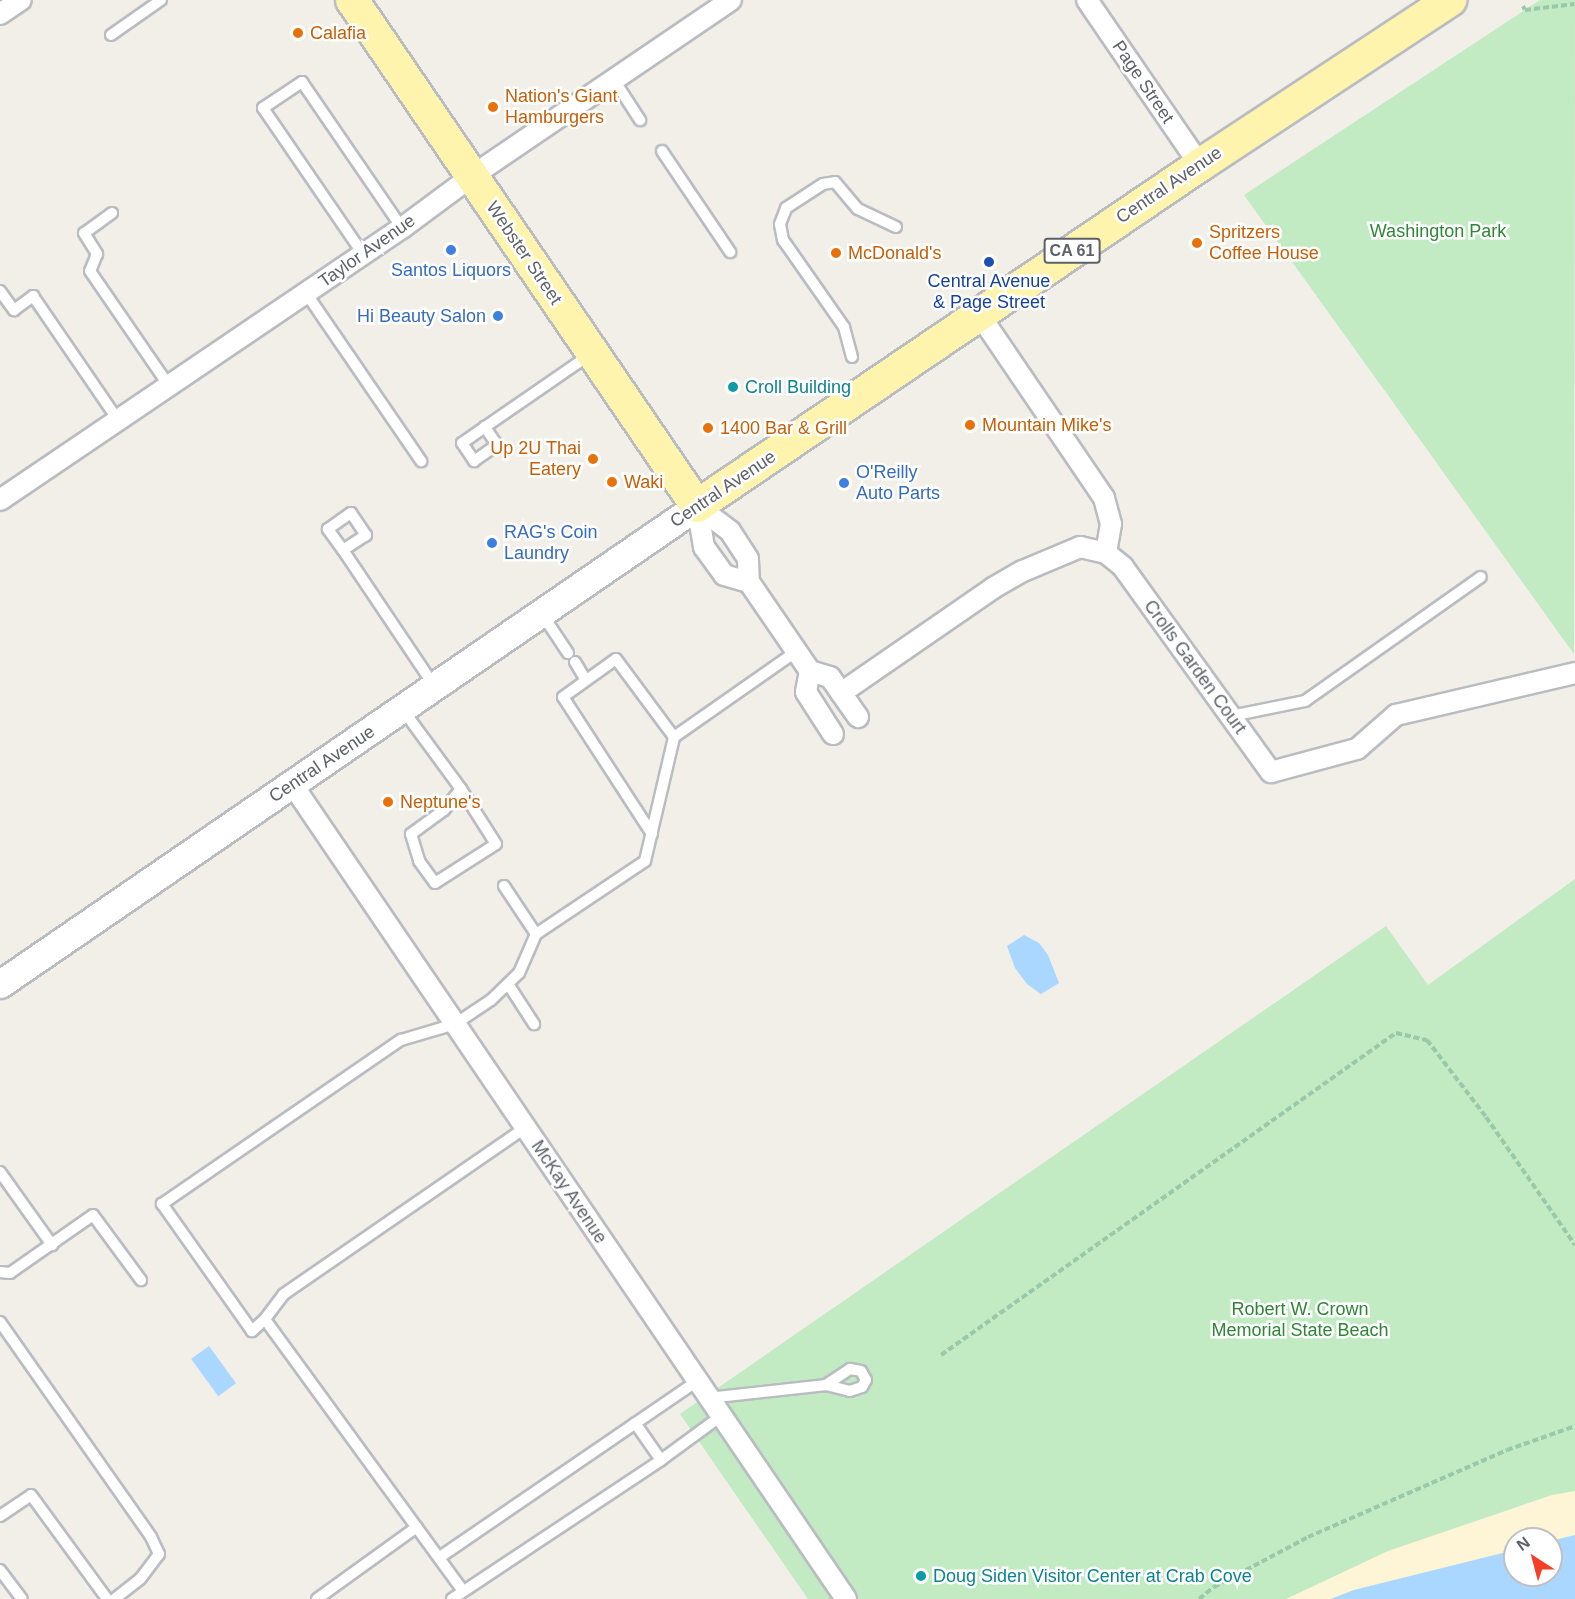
<!DOCTYPE html>
<html>
<head>
<meta charset="utf-8">
<style>
  body { margin:0 }
  #map { position:relative; width:1575px; height:1599px; overflow:hidden; background:#f1efe7; font-family:Helvetica,sans-serif }
  div>[style] { position:absolute }
  .green>* { inset:0; background:#c2eac3 }
  .sand>* { inset:0; background:#fdf5d6 }
  .water>* { inset:0; background:#a9d7ff; transform-origin:0 0 }
  .path>* { height:4px; margin-top:-2px; transform-origin:0; background:repeating-linear-gradient(90deg,#99c9a9 0 6px,transparent 0 9px) }
  .roads { filter:drop-shadow(2px 0 #b9bcc1) drop-shadow(-2px 0 #b9bcc1) drop-shadow(0 2px #b9bcc1) drop-shadow(0 -2px #b9bcc1) }
  .lane>* { height:10px; margin:-5px; padding:0 5px; transform-origin:5px; border-radius:5px; background:#fff }
  .street>* { height:20px; margin:-10px; padding:0 10px; transform-origin:10px; border-radius:10px; background:#fff }
  .secondary>* { height:27px; margin:-13.5px; padding:0 13.5px; transform-origin:13.5px; border-radius:13.5px; background:#fff }
  .primary>* { height:32px; margin:-16px; padding:0 16px; transform-origin:16px; border-radius:16px; background:#fff4ae }
  .dots>* { width:16px; height:16px; translate:-50% -50%; box-sizing:border-box; border:3px solid #fff; border-radius:50% }
  span { translate:-50% -50%; white-space:nowrap; text-align:center; line-height:1.15; -webkit-text-stroke:5px #fff; paint-order:stroke }
  .shield-label span { padding:2px 4px; background:#fff; border:2px solid; border-radius:4px; -webkit-text-stroke-width:0 }
  .shield-label { font-size:16px; color:#5e6268; font-weight:700 }
  .food-label { font-size:18px; color:#c56008 }
  .left { translate:0 -50%; text-align:left }
  .right { translate:-100% -50%; text-align:right }
  .street-label { font-size:18px; color:#5e6268 }
  .park-label { font-size:18px; color:#2f8636 }
  .shop-label { font-size:18px; color:#366cbe }
  .transit-label { font-size:18px; color:#164399 }
  .culture-label { font-size:18px; color:#0d838f }
  .north { position:absolute; left:1503px; top:1527px; width:60px; height:60px; box-sizing:border-box; background:#fff; border:2px solid #bfc0c3; border-radius:50%; rotate:324deg; font-size:16px; font-weight:700; line-height:24px; text-align:center; color:#5e6268 }
  .north::after { content:''; display:block; margin:auto; width:21px; height:27px; background:#f63f28; clip-path:polygon(50% 0,100% 100%,50% 72%,0 100%) }
</style>
</head>
<body>
<div id="map">
  <div class="green">
    <i style="clip-path:polygon(1540px 0,1575px 0,1574px 654px,1244px 195px)"></i>
    <i style="clip-path:polygon(1575px 879px,1575px 1535px,1551px 1541px,1515px 1539px,1515px 1550px,1354px 1590px,1330px 1599px,808px 1599px,680px 1414px,1386px 926px,1428px 985px)"></i>
  </div>
  <div class="sand">
    <i style="clip-path:polygon(1575px 1491px,1575px 1535px,1551px 1541px,1515px 1539px,1515px 1550px,1354px 1590px,1330px 1599px,1286px 1599px,1388px 1551px,1552px 1495px)"></i>
  </div>
  <div class="water">
    <i style="clip-path:polygon(1024px 935px,1039px 943px,1048px 955px,1059px 983px,1041px 994px,1027px 984px,1015px 968px,1007px 946px)"></i>
    <i style="left:209px;top:1346px;width:46px;height:22px;rotate:54deg"></i>
    <i style="clip-path:polygon(1575px 1535px,1575px 1599px,1331px 1599px,1354px 1590px,1515px 1550px,1515px 1575px,1551px 1575px,1551px 1541px)"></i>
  </div>
  <div class="path">
    <i style="left:1523px;top:6px;width:4px;rotate:63deg"></i>
    <i style="left:1525px;top:10px;width:50px;rotate:-6.8deg"></i>
    <i style="left:941px;top:1355px;width:557px;rotate:-35.29deg"></i>
    <i style="left:1396px;top:1033px;width:32px;rotate:13deg"></i>
    <i style="left:1427px;top:1040px;width:97px;rotate:52.5deg"></i>
    <i style="left:1486px;top:1117px;width:156px;rotate:55.2deg"></i>
    <i style="left:1199px;top:1599px;width:19px;rotate:-39deg"></i>
    <i style="left:1214px;top:1587px;width:106px;rotate:-28deg"></i>
    <i style="left:1308px;top:1537px;width:217px;rotate:-23.6deg"></i>
    <i style="left:1507px;top:1450px;width:72px;rotate:-19.4deg"></i>
  </div>
  <div class="roads">
    <div class="lane">
      <i style="left:111px;top:35px;width:61px;rotate:-35deg"></i>
      <i style="left:614px;top:80px;width:48px;rotate:57deg"></i>
      <i style="left:662px;top:151px;width:122px;rotate:56deg"></i>
      <i style="left:112px;top:213px;width:34px;rotate:144deg"></i>
      <i style="left:84px;top:233px;width:25px;rotate:58deg"></i>
      <i style="left:97px;top:254px;width:18px;rotate:112deg"></i>
      <i style="left:90px;top:271px;width:140px;rotate:55.5deg"></i>
      <i style="left:363px;top:254px;width:177px;rotate:-124.4deg"></i>
      <i style="left:263px;top:108px;width:47px;rotate:-33.7deg"></i>
      <i style="left:302px;top:82px;width:177px;rotate:55.6deg"></i>
      <i style="left:0;top:291px;width:24px;rotate:54deg"></i>
      <i style="left:14px;top:310px;width:24px;rotate:-36deg"></i>
      <i style="left:33px;top:296px;width:150px;rotate:55.6deg"></i>
      <i style="left:306px;top:293px;width:204px;rotate:55.6deg"></i>
      <i style="left:852px;top:357px;width:31px;rotate:-105deg"></i>
      <i style="left:844px;top:327px;width:106px;rotate:-125deg"></i>
      <i style="left:783px;top:240px;width:16px;rotate:-101deg"></i>
      <i style="left:780px;top:224px;width:17px;rotate:-69deg"></i>
      <i style="left:786px;top:208px;width:44px;rotate:-33deg"></i>
      <i style="left:823px;top:184px;width:12px;rotate:-9deg"></i>
      <i style="left:835px;top:182px;width:35px;rotate:50deg"></i>
      <i style="left:858px;top:209px;width:42px;rotate:25.3deg"></i>
      <i style="left:485px;top:427px;width:28px;rotate:145deg"></i>
      <i style="left:462px;top:443px;width:22px;rotate:56deg"></i>
      <i style="left:474px;top:461px;width:28px;rotate:-35deg"></i>
      <i style="left:497px;top:445px;width:22px;rotate:-124deg"></i>
      <i style="left:485px;top:427px;width:129px;rotate:-34.6deg"></i>
      <i style="left:343px;top:550px;width:26px;rotate:-126deg"></i>
      <i style="left:328px;top:529px;width:28px;rotate:-35deg"></i>
      <i style="left:351px;top:513px;width:27px;rotate:56deg"></i>
      <i style="left:366px;top:535px;width:27px;rotate:147deg"></i>
      <i style="left:343px;top:550px;width:165px;rotate:56.1deg"></i>
      <i style="left:542px;top:614px;width:47px;rotate:56.3deg"></i>
      <i style="left:575px;top:662px;width:21px;rotate:59deg"></i>
      <i style="left:403px;top:710px;width:98px;rotate:53.7deg"></i>
      <i style="left:461px;top:789px;width:27px;rotate:129deg"></i>
      <i style="left:444px;top:810px;width:41px;rotate:144deg"></i>
      <i style="left:411px;top:834px;width:28px;rotate:73deg"></i>
      <i style="left:419px;top:861px;width:27px;rotate:54deg"></i>
      <i style="left:435px;top:883px;width:72px;rotate:-32.6deg"></i>
      <i style="left:496px;top:844px;width:65px;rotate:-122.5deg"></i>
      <i style="left:1231px;top:716px;width:76px;rotate:-11.5deg"></i>
      <i style="left:1305px;top:701px;width:215px;rotate:-35.2deg"></i>
      <i style="left:652px;top:834px;width:163px;rotate:-123deg"></i>
      <i style="left:563px;top:697px;width:65px;rotate:-35.6deg"></i>
      <i style="left:616px;top:659px;width:97px;rotate:53.4deg"></i>
      <i style="left:504px;top:886px;width:58px;rotate:56.3deg"></i>
      <i style="left:508px;top:984px;width:48px;rotate:57deg"></i>
      <i style="left:0;top:1172px;width:90px;rotate:54.5deg"></i>
      <i style="left:0;top:1272px;width:10px;rotate:6deg"></i>
      <i style="left:10px;top:1273px;width:101px;rotate:-34.9deg"></i>
      <i style="left:93px;top:1215px;width:81px;rotate:53.6deg"></i>
      <i style="left:265px;top:1319px;width:18px;rotate:137deg"></i>
      <i style="left:252px;top:1331px;width:156px;rotate:-125.3deg"></i>
      <i style="left:162px;top:1204px;width:290px;rotate:-34.5deg"></i>
      <i style="left:401px;top:1040px;width:56px;rotate:-16.5deg"></i>
      <i style="left:455px;top:1024px;width:43px;rotate:-33.7deg"></i>
      <i style="left:491px;top:1000px;width:39px;rotate:-44deg"></i>
      <i style="left:519px;top:973px;width:43px;rotate:-66.4deg"></i>
      <i style="left:536px;top:934px;width:131px;rotate:-33.8deg"></i>
      <i style="left:645px;top:861px;width:127px;rotate:-76.8deg"></i>
      <i style="left:674px;top:737px;width:150px;rotate:-35deg"></i>
      <i style="left:0;top:1322px;width:263px;rotate:54.9deg"></i>
      <i style="left:151px;top:1537px;width:19px;rotate:65deg"></i>
      <i style="left:159px;top:1554px;width:31px;rotate:127deg"></i>
      <i style="left:140px;top:1579px;width:33px;rotate:142deg"></i>
      <i style="left:708px;top:1398px;width:119px;rotate:-6.3deg"></i>
      <i style="left:826px;top:1385px;width:29px;rotate:-34deg"></i>
      <i style="left:850px;top:1369px;width:11px;rotate:10deg"></i>
      <i style="left:861px;top:1371px;width:10px;rotate:61deg"></i>
      <i style="left:866px;top:1380px;width:8px;rotate:120deg"></i>
      <i style="left:862px;top:1387px;width:13px;rotate:162deg"></i>
      <i style="left:850px;top:1391px;width:25px;rotate:-166deg"></i>
      <i style="left:661px;top:1460px;width:74px;rotate:-36.3deg"></i>
      <i style="left:0;top:1516px;width:37px;rotate:-34deg"></i>
      <i style="left:31px;top:1495px;width:129px;rotate:53.8deg"></i>
      <i style="left:440px;top:1557px;width:311px;rotate:-34.4deg"></i>
      <i style="left:0;top:1570px;width:36px;rotate:53deg"></i>
      <i style="left:463px;top:1591px;width:336px;rotate:-126.1deg"></i>
      <i style="left:265px;top:1319px;width:31px;rotate:-53deg"></i>
      <i style="left:284px;top:1294px;width:293px;rotate:-34.6deg"></i>
      <i style="left:317px;top:1599px;width:123px;rotate:-35.8deg"></i>
      <i style="left:452px;top:1599px;width:251px;rotate:-33.6deg"></i>
      <i style="left:661px;top:1460px;width:45px;rotate:-125.1deg"></i>
    </div>
    <div class="street">
      <i style="left:1087px;top:0;width:200px;rotate:55.6deg"></i>
      <i style="left:0;top:14px;width:25px;rotate:-34deg"></i>
      <i style="left:979px;top:314px;width:222px;rotate:55.8deg"></i>
      <i style="left:1104px;top:498px;width:27px;rotate:75deg"></i>
      <i style="left:1111px;top:524px;width:29px;rotate:100deg"></i>
      <i style="left:0;top:500px;width:485px;rotate:-34.1deg"></i>
      <i style="left:402px;top:228px;width:87px;rotate:-36.6deg"></i>
      <i style="left:472px;top:176px;width:313px;rotate:-34.2deg"></i>
      <i style="left:697px;top:506px;width:41px;rotate:37.1deg"></i>
      <i style="left:730px;top:531px;width:33px;rotate:57deg"></i>
      <i style="left:748px;top:559px;width:23px;rotate:88deg"></i>
      <i style="left:749px;top:582px;width:108px;rotate:55.6deg"></i>
      <i style="left:810px;top:671px;width:21px;rotate:17deg"></i>
      <i style="left:830px;top:677px;width:49px;rotate:55deg"></i>
      <i style="left:697px;top:506px;width:42px;rotate:80.3deg"></i>
      <i style="left:704px;top:547px;width:34px;rotate:54deg"></i>
      <i style="left:724px;top:575px;width:26px;rotate:16deg"></i>
      <i style="left:810px;top:671px;width:21px;rotate:101deg"></i>
      <i style="left:806px;top:692px;width:50px;rotate:57.3deg"></i>
      <i style="left:841px;top:693px;width:185px;rotate:-34.6deg"></i>
      <i style="left:993px;top:588px;width:34px;rotate:-30deg"></i>
      <i style="left:1023px;top:571px;width:62px;rotate:-22.8deg"></i>
      <i style="left:1080px;top:547px;width:27px;rotate:13deg"></i>
      <i style="left:1106px;top:553px;width:22px;rotate:39deg"></i>
      <i style="left:1123px;top:567px;width:253px;rotate:54.2deg"></i>
      <i style="left:1271px;top:772px;width:89px;rotate:-15deg"></i>
      <i style="left:1357px;top:749px;width:52px;rotate:-41.1deg"></i>
      <i style="left:1396px;top:715px;width:184px;rotate:-13.2deg"></i>
      <i style="left:292px;top:784px;width:985px;rotate:55.79deg"></i>
    </div>
    <div class="secondary">
      <i style="left:0;top:984px;width:845px;rotate:-34.44deg"></i>
    </div>
    <div class="primary">
      <i style="left:352px;top:0;width:612px;rotate:55.71deg"></i>
      <i style="left:697px;top:506px;width:608px;rotate:-34.13deg"></i>
      <i style="left:1200px;top:165px;width:300px;rotate:-33.4deg"></i>
    </div>
  </div>
  <div class="dots">
    <i style="left:298px;top:33px;background:#e8710a"></i>
    <i style="left:493px;top:107px;background:#e8710a"></i>
    <i style="left:1197px;top:243px;background:#e8710a"></i>
    <i style="left:451px;top:250px;background:#3f7fe0"></i>
    <i style="left:836px;top:253px;background:#e8710a"></i>
    <i style="left:989px;top:262px;background:#1a4fb4"></i>
    <i style="left:498px;top:316px;background:#3f7fe0"></i>
    <i style="left:733px;top:387px;background:#0f9aa8"></i>
    <i style="left:970px;top:425px;background:#e8710a"></i>
    <i style="left:708px;top:428px;background:#e8710a"></i>
    <i style="left:593px;top:459px;background:#e8710a"></i>
    <i style="left:612px;top:482px;background:#e8710a"></i>
    <i style="left:844px;top:483px;background:#3f7fe0"></i>
    <i style="left:492px;top:543px;background:#3f7fe0"></i>
    <i style="left:388px;top:802px;background:#e8710a"></i>
    <i style="left:921px;top:1576px;background:#0f9aa8"></i>
  </div>
  <div class="shield-label">
    <span style="left:1072px;top:251px">CA 61</span>
  </div>
  <div class="food-label">
    <span class="left" style="left:310px;top:33px">Calafia</span>
    <span class="left" style="left:505px;top:107px">Nation's Giant<br>Hamburgers</span>
    <span class="left" style="left:1209px;top:243px">Spritzers<br>Coffee House</span>
    <span class="left" style="left:848px;top:253px">McDonald's</span>
    <span class="left" style="left:982px;top:425px">Mountain Mike's</span>
    <span class="left" style="left:720px;top:428px">1400 Bar &amp; Grill</span>
    <span class="right" style="left:581px;top:459px">Up 2U Thai<br>Eatery</span>
    <span class="left" style="left:624px;top:482px">Waki</span>
    <span class="left" style="left:400px;top:802px">Neptune's</span>
  </div>
  <div class="street-label">
    <span style="left:1143px;top:82px;rotate:56deg">Page Street</span>
    <span style="left:1169px;top:185px;rotate:-34deg">Central Avenue</span>
    <span style="left:367px;top:251px;rotate:-35deg">Taylor Avenue</span>
    <span style="left:524px;top:253px;rotate:56deg">Webster Street</span>
    <span style="left:723px;top:489px;rotate:-34deg">Central Avenue</span>
    <span style="left:1195px;top:667px;rotate:54deg">Crolls Garden Court</span>
    <span style="left:322px;top:764px;rotate:-34deg">Central Avenue</span>
    <span style="left:569px;top:1192px;rotate:56deg">McKay Avenue</span>
  </div>
  <div class="park-label">
    <span style="left:1438px;top:231px">Washington Park</span>
    <span style="left:1300px;top:1320px">Robert W. Crown<br>Memorial State Beach</span>
  </div>
  <div class="shop-label">
    <span style="left:451px;top:270px">Santos Liquors</span>
    <span class="right" style="left:486px;top:316px">Hi Beauty Salon</span>
    <span class="left" style="left:856px;top:483px">O'Reilly<br>Auto Parts</span>
    <span class="left" style="left:504px;top:543px">RAG's Coin<br>Laundry</span>
  </div>
  <div class="transit-label">
    <span style="left:989px;top:292px">Central Avenue<br>&amp; Page Street</span>
  </div>
  <div class="culture-label">
    <span class="left" style="left:745px;top:387px">Croll Building</span>
    <span class="left" style="left:933px;top:1576px">Doug Siden Visitor Center at Crab Cove</span>
  </div>
  <div class="north">N</div>
</div>
</body>
</html>
